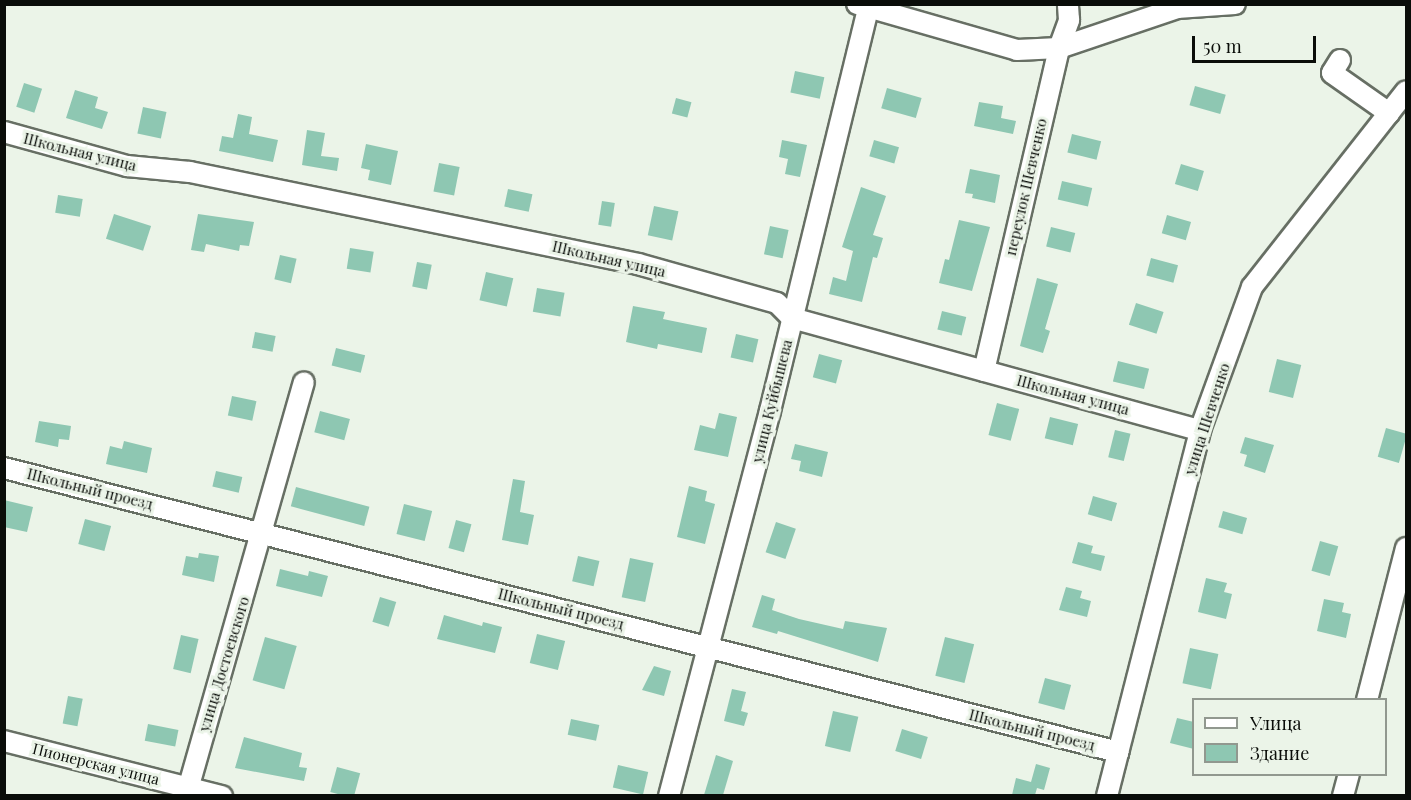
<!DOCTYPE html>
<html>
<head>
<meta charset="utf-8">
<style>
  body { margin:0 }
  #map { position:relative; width:1411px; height:800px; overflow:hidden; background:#ebf4e8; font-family:"Playfair Display",serif }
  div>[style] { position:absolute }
  .building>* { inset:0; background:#8ec7b2; transform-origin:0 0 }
  .roads { filter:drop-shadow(2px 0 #676f64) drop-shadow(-2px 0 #676f64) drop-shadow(0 2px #676f64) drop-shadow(0 -2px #676f64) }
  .minor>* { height:20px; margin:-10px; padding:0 10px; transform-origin:10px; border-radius:10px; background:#fff }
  span { translate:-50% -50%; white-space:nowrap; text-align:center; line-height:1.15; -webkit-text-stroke:6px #ebf4e8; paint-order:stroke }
  .street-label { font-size:15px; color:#0a0d09 }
  .frame { position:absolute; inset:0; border:6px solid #0a0d09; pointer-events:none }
  .legend { position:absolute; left:1192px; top:698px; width:195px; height:78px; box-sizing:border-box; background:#ebf4e8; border:2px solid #91988f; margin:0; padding:8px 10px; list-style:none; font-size:18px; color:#0a0d09 }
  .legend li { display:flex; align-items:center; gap:12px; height:30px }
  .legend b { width:30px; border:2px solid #91988f }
  .scale { position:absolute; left:1192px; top:36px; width:124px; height:27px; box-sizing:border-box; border:3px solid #0a0d09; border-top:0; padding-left:8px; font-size:18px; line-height:21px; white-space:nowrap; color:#0a0d09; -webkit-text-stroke:4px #ebf4e8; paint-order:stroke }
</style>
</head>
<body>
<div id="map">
  <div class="building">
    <i style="left:795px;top:71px;width:30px;height:22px;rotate:12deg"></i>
    <i style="left:24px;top:83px;width:19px;height:25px;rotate:18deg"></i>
    <i style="left:1195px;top:86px;width:32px;height:20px;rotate:16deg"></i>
    <i style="left:887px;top:88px;width:36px;height:21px;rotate:16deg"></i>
    <i style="clip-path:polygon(75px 90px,98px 97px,95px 108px,108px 112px,102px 129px,66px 118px)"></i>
    <i style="left:676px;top:98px;width:16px;height:16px;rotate:15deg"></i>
    <i style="clip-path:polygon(979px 102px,1003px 106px,1001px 118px,1016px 121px,1013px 134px,974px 126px)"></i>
    <i style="left:143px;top:107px;width:24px;height:27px;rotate:12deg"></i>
    <i style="clip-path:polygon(238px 114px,252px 117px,249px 134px,278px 140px,273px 162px,219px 151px,222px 136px,233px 138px)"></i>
    <i style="clip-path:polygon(307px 130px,325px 133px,321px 156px,339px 158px,337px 171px,302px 165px)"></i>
    <i style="left:1072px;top:134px;width:30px;height:19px;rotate:14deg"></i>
    <i style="clip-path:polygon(782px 140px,807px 145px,800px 177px,785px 174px,788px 159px,779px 157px)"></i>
    <i style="left:874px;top:140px;width:26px;height:17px;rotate:16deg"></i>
    <i style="clip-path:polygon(366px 144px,398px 151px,391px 185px,368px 180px,370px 170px,361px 168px)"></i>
    <i style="left:439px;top:163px;width:21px;height:29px;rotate:11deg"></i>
    <i style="left:1181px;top:164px;width:24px;height:21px;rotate:17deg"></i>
    <i style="clip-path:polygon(970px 169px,1000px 175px,995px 203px,972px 198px,973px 194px,965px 193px)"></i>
    <i style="left:1062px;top:181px;width:31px;height:19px;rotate:13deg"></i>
    <i style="clip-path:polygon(861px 187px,886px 196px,873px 235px,883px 238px,877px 258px,873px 257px,862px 302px,829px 294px,833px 277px,846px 281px,853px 251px,842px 247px)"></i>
    <i style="left:508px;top:189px;width:25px;height:18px;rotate:12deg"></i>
    <i style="left:58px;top:195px;width:25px;height:18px;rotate:9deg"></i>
    <i style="left:602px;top:201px;width:13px;height:24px;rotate:9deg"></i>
    <i style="left:654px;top:206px;width:25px;height:30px;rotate:12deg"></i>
    <i style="left:114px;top:214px;width:39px;height:26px;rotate:18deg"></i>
    <i style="clip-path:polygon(198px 214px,254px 222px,249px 246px,240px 245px,239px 251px,206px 244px,204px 252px,191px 250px)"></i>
    <i style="left:1167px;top:215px;width:25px;height:19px;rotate:16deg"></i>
    <i style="clip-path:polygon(959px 220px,990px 227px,972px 291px,939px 283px,945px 259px,949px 260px)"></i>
    <i style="left:770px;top:226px;width:19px;height:29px;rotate:12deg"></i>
    <i style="left:1051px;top:227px;width:25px;height:20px;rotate:14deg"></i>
    <i style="left:350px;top:248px;width:24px;height:21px;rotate:9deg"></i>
    <i style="left:280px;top:255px;width:17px;height:25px;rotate:13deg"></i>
    <i style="left:1151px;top:258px;width:28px;height:18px;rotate:15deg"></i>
    <i style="left:417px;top:262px;width:15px;height:25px;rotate:11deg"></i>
    <i style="left:486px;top:272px;width:28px;height:29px;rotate:13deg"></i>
    <i style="clip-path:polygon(1037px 278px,1058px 284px,1045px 329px,1050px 331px,1043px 353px,1020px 346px)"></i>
    <i style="left:537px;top:288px;width:28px;height:24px;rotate:10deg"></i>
    <i style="left:1136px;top:303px;width:29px;height:23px;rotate:18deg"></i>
    <i style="clip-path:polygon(633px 306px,665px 312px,663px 319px,707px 328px,702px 353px,658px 344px,657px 349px,626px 342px)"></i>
    <i style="left:942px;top:311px;width:25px;height:19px;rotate:14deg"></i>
    <i style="left:255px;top:332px;width:21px;height:16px;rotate:11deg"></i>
    <i style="left:736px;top:334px;width:23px;height:24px;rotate:13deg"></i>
    <i style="left:336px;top:348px;width:30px;height:18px;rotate:14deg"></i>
    <i style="left:819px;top:354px;width:24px;height:24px;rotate:15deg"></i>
    <i style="left:1277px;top:359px;width:25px;height:34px;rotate:14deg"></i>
    <i style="left:1118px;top:361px;width:32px;height:21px;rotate:14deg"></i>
    <i style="left:232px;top:396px;width:25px;height:20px;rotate:12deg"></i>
    <i style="left:997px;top:403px;width:23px;height:33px;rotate:15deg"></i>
    <i style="left:320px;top:411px;width:31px;height:22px;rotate:15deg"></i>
    <i style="clip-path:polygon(719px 413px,737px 417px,728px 457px,694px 450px,700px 425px,715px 429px)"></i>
    <i style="left:1050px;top:417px;width:29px;height:22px;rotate:14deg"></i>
    <i style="clip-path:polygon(39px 421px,71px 426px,69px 440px,59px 439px,58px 447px,35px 442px)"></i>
    <i style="left:1386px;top:428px;width:22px;height:30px;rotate:16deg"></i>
    <i style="left:1115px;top:430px;width:16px;height:28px;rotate:14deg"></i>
    <i style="clip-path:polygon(1245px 437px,1274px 445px,1265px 473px,1244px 466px,1247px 455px,1240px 453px)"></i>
    <i style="clip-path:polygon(124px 441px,152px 448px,147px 473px,106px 464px,110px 446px,122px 449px)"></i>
    <i style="clip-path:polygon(795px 444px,828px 452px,822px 477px,799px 471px,801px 461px,791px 459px)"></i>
    <i style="left:216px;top:471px;width:27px;height:16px;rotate:13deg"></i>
    <i style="clip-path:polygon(513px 479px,525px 481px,520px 512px,534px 515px,528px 545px,502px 540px)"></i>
    <i style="clip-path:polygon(689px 486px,707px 491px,705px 501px,715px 504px,705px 544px,677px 537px)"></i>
    <i style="left:296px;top:487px;width:76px;height:20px;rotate:15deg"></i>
    <i style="left:1093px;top:496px;width:25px;height:19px;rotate:16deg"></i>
    <i style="clip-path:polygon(4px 500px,33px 507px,27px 532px,4px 527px)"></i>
    <i style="left:404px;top:504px;width:29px;height:31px;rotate:14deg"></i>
    <i style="left:1223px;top:511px;width:25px;height:17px;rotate:16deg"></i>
    <i style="left:85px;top:519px;width:27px;height:26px;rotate:15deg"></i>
    <i style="left:456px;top:520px;width:16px;height:29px;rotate:15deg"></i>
    <i style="left:776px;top:522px;width:21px;height:32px;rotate:19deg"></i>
    <i style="left:1320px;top:541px;width:19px;height:31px;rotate:16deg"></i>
    <i style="clip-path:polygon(1078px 542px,1093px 546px,1091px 553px,1105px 556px,1101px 571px,1072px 563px)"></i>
    <i style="clip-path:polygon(199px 553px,219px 556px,214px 582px,182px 575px,186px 556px,198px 558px)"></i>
    <i style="left:578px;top:556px;width:22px;height:26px;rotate:13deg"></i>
    <i style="left:630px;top:558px;width:24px;height:40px;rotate:12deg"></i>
    <i style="clip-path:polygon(280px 569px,308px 576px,309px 571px,328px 576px,322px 597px,276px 586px)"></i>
    <i style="clip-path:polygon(1206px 578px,1227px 583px,1224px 592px,1232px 594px,1226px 619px,1198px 612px)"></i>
    <i style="clip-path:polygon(1066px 587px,1082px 591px,1080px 598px,1091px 601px,1087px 617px,1059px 610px)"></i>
    <i style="clip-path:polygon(762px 595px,775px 599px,772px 610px,799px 619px,843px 629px,845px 621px,887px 628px,878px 662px,778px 631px,777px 634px,752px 627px)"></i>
    <i style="left:380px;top:597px;width:17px;height:26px;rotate:17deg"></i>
    <i style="clip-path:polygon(1324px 599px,1344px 603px,1342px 612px,1351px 614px,1346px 638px,1317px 631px)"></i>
    <i style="clip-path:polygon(444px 615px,482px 626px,483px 622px,502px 627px,495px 653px,437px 639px)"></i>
    <i style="left:537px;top:634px;width:29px;height:30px;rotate:14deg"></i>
    <i style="left:181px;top:635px;width:18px;height:35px;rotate:13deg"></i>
    <i style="left:265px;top:637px;width:33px;height:45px;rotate:16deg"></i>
    <i style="left:945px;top:637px;width:30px;height:40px;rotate:14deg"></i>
    <i style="left:1190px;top:648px;width:29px;height:36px;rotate:12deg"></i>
    <i style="clip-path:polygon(654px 666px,671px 671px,664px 696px,642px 690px)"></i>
    <i style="left:1045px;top:678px;width:27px;height:26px;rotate:15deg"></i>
    <i style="clip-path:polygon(732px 689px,746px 692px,741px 711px,748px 713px,744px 726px,724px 721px)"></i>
    <i style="left:68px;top:696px;width:15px;height:28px;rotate:11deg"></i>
    <i style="left:833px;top:711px;width:26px;height:36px;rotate:13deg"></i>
    <i style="clip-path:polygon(1177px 718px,1194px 722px,1194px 749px,1170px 743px)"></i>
    <i style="left:571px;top:719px;width:29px;height:16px;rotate:12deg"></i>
    <i style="left:148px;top:724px;width:31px;height:17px;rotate:11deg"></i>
    <i style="left:902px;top:729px;width:27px;height:23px;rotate:17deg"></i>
    <i style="clip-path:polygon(244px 737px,302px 753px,299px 767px,307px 768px,304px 781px,235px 768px)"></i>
    <i style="clip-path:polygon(716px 755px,733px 761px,723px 795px,704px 795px)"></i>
    <i style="clip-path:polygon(1036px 764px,1050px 768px,1044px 790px,1037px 788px,1035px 795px,1012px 795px,1016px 778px,1031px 782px)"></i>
    <i style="left:618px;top:765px;width:31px;height:23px;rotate:13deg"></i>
    <i style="left:337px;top:767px;width:24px;height:26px;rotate:15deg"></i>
  </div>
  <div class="roads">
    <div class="minor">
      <i style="left:857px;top:4px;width:166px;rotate:16deg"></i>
      <i style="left:1017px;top:50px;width:42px;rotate:-2.7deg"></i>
      <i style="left:1059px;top:48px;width:125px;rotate:-18.7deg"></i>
      <i style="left:1177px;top:8px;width:58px;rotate:-3.9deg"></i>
      <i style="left:1340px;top:60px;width:15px;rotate:122deg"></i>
      <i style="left:1332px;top:73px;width:70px;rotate:35.1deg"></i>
      <i style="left:4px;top:132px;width:128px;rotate:15.5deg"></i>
      <i style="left:127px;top:166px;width:63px;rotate:5.4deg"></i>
      <i style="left:190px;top:172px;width:457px;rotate:11.6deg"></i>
      <i style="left:638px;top:264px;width:144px;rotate:15.7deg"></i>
      <i style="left:777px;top:303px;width:21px;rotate:45deg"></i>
      <i style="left:792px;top:318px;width:423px;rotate:15.4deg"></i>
      <i style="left:984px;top:371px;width:332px;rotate:-76.9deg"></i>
      <i style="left:1059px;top:48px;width:30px;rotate:-70deg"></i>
      <i style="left:1069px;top:20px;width:16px;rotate:-94deg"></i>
      <i style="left:4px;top:468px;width:1150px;rotate:14.3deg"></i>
      <i style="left:1367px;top:700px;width:157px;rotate:-75.6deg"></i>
      <i style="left:4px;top:741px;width:225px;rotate:14.2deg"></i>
      <i style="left:186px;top:796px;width:430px;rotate:-74.1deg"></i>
      <i style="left:669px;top:796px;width:398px;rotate:-75.3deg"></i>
      <i style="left:770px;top:411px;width:419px;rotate:-76.3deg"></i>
      <i style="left:1107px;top:796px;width:378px;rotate:-75.7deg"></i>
      <i style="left:1200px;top:430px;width:152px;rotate:-70deg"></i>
      <i style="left:1252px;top:287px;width:249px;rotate:-51.8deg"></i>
      <i style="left:1343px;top:796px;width:23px;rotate:-75deg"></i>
    </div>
  </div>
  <div class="street-label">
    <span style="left:80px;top:152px;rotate:14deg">Школьная улица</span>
    <span style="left:1026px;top:187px;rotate:-77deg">переулок Шевченко</span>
    <span style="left:609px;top:259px;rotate:13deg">Школьная улица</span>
    <span style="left:1073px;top:395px;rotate:15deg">Школьная улица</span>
    <span style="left:772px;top:401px;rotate:-76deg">улица Куйбышева</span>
    <span style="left:1207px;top:419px;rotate:-72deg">улица Шевченко</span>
    <span style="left:90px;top:489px;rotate:14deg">Школьный проезд</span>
    <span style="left:561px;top:609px;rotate:14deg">Школьный проезд</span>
    <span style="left:224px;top:664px;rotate:-73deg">улица Достоевского</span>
    <span style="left:1032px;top:730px;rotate:14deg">Школьный проезд</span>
    <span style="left:96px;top:764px;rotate:14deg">Пионерская улица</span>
  </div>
  <div class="frame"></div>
  <ul class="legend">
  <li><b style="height:8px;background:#fff"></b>Улица</li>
  <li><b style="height:16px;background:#8ec7b2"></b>Здание</li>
  </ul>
  <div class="scale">50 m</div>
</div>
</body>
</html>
